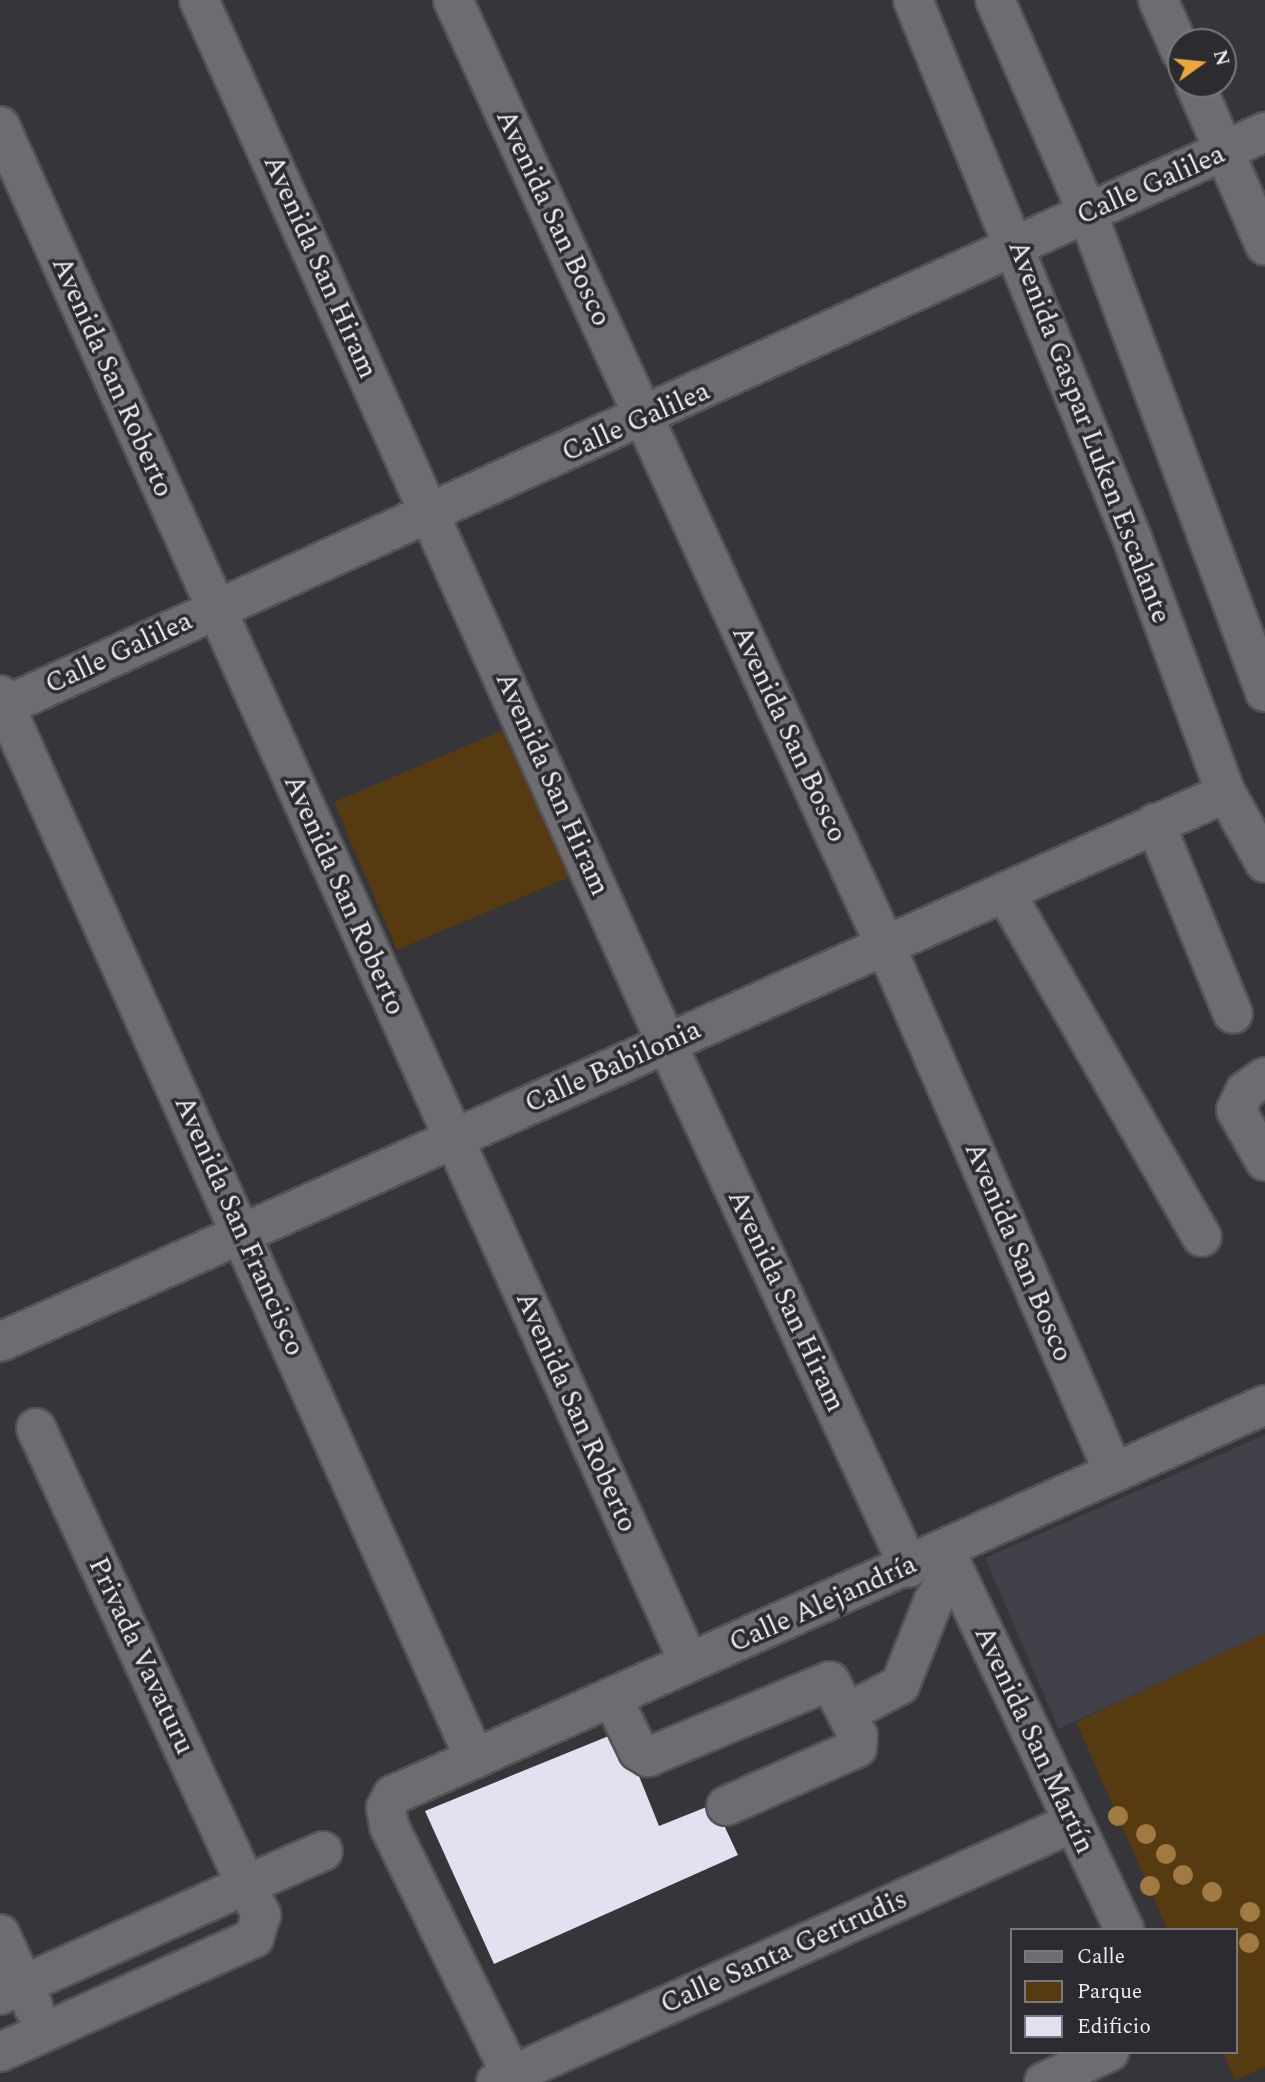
<!DOCTYPE html>
<html>
<head>
<meta charset="utf-8">
<style>
  body { margin:0 }
  #map { position:relative; width:1265px; height:2082px; overflow:hidden; background:#363539; font-family:Spectral,serif }
  div>[style] { position:absolute }
  .built>* { inset:0; background:#42414a }
  .green>* { inset:0; background:#563b10; transform-origin:0 0 }
  .building>* { inset:0; background:#e2e1f2 }
  .roads { filter:drop-shadow(2px 0 #535356) drop-shadow(-2px 0 #535356) drop-shadow(0 2px #535356) drop-shadow(0 -2px #535356) }
  .minor>* { height:38px; margin:-19px; padding:0 19px; transform-origin:19px; border-radius:19px; background:#6d6c70 }
  .trees>* { width:20px; height:20px; margin:-10px; border-radius:50%; background:#a17a41 }
  span { translate:-50% -50%; white-space:nowrap; text-align:center; line-height:1.15; -webkit-text-stroke:7px #2c2b2f; paint-order:stroke }
  .street-label { font-size:28px; color:#ededef }
  .legend { position:absolute; left:1010px; top:1928px; width:228px; height:126px; box-sizing:border-box; background:#2c2b2f; border:2px solid #79797c; margin:0; padding:9px 12px; list-style:none; font-size:21px; color:#ededef }
  .legend li { display:flex; align-items:center; gap:14px; height:35px }
  .legend b { width:35px; border:2px solid #79797c }
  .north { position:absolute; left:1167px; top:28px; width:70px; height:70px; box-sizing:border-box; background:#2c2b2f; border:2px solid #79797c; border-radius:50%; rotate:75deg; font-size:19px; font-weight:700; line-height:28px; text-align:center; color:#ededef }
  .north::after { content:''; display:block; margin:auto; width:24px; height:32px; background:#eda83b; clip-path:polygon(50% 0,100% 100%,50% 72%,0 100%) }
</style>
</head>
<body>
<div id="map">
  <div class="built">
    <i style="clip-path:polygon(1265px 1435px,1265px 1633px,1059px 1729px,985px 1558px)"></i>
  </div>
  <div class="green">
    <i style="left:508px;top:728px;width:161px;height:189px;rotate:67deg"></i>
    <i style="clip-path:polygon(1265px 1633px,1265px 2067px,1235px 2080px,1223px 2052px,1235px 2052px,1235px 1930px,1168px 1930px,1076px 1722px)"></i>
  </div>
  <div class="building">
    <i style="clip-path:polygon(621px 1731px,659px 1826px,714px 1804px,738px 1855px,494px 1964px,425px 1811px)"></i>
  </div>
  <div class="roads">
    <div class="minor">
      <i style="left:199px;top:0;width:1142px;rotate:65.86deg"></i>
      <i style="left:666px;top:1042px;width:579px;rotate:65.16deg"></i>
      <i style="left:453px;top:0;width:1041px;rotate:65.43deg"></i>
      <i style="left:886px;top:947px;width:573px;rotate:66.57deg"></i>
      <i style="left:913px;top:0;width:581px;rotate:67.85deg"></i>
      <i style="left:1132px;top:538px;width:272px;rotate:69.8deg"></i>
      <i style="left:1226px;top:793px;width:80px;rotate:60.9deg"></i>
      <i style="left:995px;top:0;width:231px;rotate:66.5deg"></i>
      <i style="left:1087px;top:212px;width:512px;rotate:69.65deg"></i>
      <i style="left:1158px;top:0;width:57px;rotate:66.1deg"></i>
      <i style="left:1195px;top:84px;width:176px;rotate:66.5deg"></i>
      <i style="left:0;top:126px;width:1684px;rotate:65.85deg"></i>
      <i style="left:0;top:695px;width:1165px;rotate:65.94deg"></i>
      <i style="left:5px;top:706px;width:1385px;rotate:-24.49deg"></i>
      <i style="left:1155px;top:823px;width:206px;rotate:67.8deg"></i>
      <i style="left:1005px;top:892px;width:397px;rotate:60.3deg"></i>
      <i style="left:1265px;top:1077px;width:24px;rotate:145deg"></i>
      <i style="left:1245px;top:1091px;width:21px;rotate:115deg"></i>
      <i style="left:1236px;top:1110px;width:59px;rotate:60.4deg"></i>
      <i style="left:0;top:1342px;width:1343px;rotate:-24.12deg"></i>
      <i style="left:36px;top:1428px;width:503px;rotate:65.32deg"></i>
      <i style="left:246px;top:1885px;width:84px;rotate:-23.8deg"></i>
      <i style="left:945px;top:1550px;width:420px;rotate:64.7deg"></i>
      <i style="left:612px;top:1697px;width:60px;rotate:64.3deg"></i>
      <i style="left:638px;top:1751px;width:12px;rotate:31deg"></i>
      <i style="left:648px;top:1757px;width:197px;rotate:-22.7deg"></i>
      <i style="left:830px;top:1681px;width:62px;rotate:63deg"></i>
      <i style="left:858px;top:1736px;width:12px;rotate:95deg"></i>
      <i style="left:857px;top:1748px;width:143px;rotate:156.1deg"></i>
      <i style="left:847px;top:1713px;width:60px;rotate:-27.8deg"></i>
      <i style="left:900px;top:1685px;width:89px;rotate:-68.3deg"></i>
      <i style="left:933px;top:1602px;width:14px;rotate:-60deg"></i>
      <i style="left:940px;top:1590px;width:21px;rotate:-31deg"></i>
      <i style="left:0;top:1934px;width:81px;rotate:65.3deg"></i>
      <i style="left:0;top:1995px;width:269px;rotate:-24.1deg"></i>
      <i style="left:246px;top:1885px;width:34px;rotate:63deg"></i>
      <i style="left:261px;top:1915px;width:24px;rotate:107deg"></i>
      <i style="left:254px;top:1938px;width:278px;rotate:155.8deg"></i>
      <i style="left:496px;top:2082px;width:632px;rotate:-24.21deg"></i>
      <i style="left:515px;top:2082px;width:285px;rotate:-116.2deg"></i>
      <i style="left:389px;top:1826px;width:18px;rotate:-99deg"></i>
      <i style="left:386px;top:1808px;width:15px;rotate:-62deg"></i>
      <i style="left:393px;top:1795px;width:955px;rotate:-24.1deg"></i>
      <i style="left:1044px;top:2082px;width:72px;rotate:-24.8deg"></i>
    </div>
  </div>
  <div class="trees">
    <i style="left:1118px;top:1816px"></i>
    <i style="left:1146px;top:1834px"></i>
    <i style="left:1166px;top:1854px"></i>
    <i style="left:1183px;top:1875px"></i>
    <i style="left:1150px;top:1886px"></i>
    <i style="left:1212px;top:1892px"></i>
    <i style="left:1250px;top:1912px"></i>
    <i style="left:1249px;top:1943px"></i>
  </div>
  <div class="street-label">
    <span style="left:1151px;top:185px;rotate:-24deg">Calle Galilea</span>
    <span style="left:553px;top:218px;rotate:65deg">Avenida San Bosco</span>
    <span style="left:320px;top:267px;rotate:66deg">Avenida San Hiram</span>
    <span style="left:112px;top:377px;rotate:66deg">Avenida San Roberto</span>
    <span style="left:636px;top:422px;rotate:-24deg">Calle Galilea</span>
    <span style="left:1089px;top:432px;rotate:69deg">Avenida Gaspar Luken Escalante</span>
    <span style="left:119px;top:653px;rotate:-25deg">Calle Galilea</span>
    <span style="left:789px;top:734px;rotate:65deg">Avenida San Bosco</span>
    <span style="left:552px;top:784px;rotate:66deg">Avenida San Hiram</span>
    <span style="left:344px;top:895px;rotate:66deg">Avenida San Roberto</span>
    <span style="left:613px;top:1067px;rotate:-24deg">Calle Babilonia</span>
    <span style="left:239px;top:1226px;rotate:66deg">Avenida San Francisco</span>
    <span style="left:1018px;top:1252px;rotate:67deg">Avenida San Bosco</span>
    <span style="left:786px;top:1301px;rotate:65deg">Avenida San Hiram</span>
    <span style="left:576px;top:1412px;rotate:66deg">Avenida San Roberto</span>
    <span style="left:823px;top:1604px;rotate:-24deg">Calle Alejandría</span>
    <span style="left:141px;top:1656px;rotate:65deg">Privada Vavaturu</span>
    <span style="left:1034px;top:1740px;rotate:65deg">Avenida San Martín</span>
    <span style="left:784px;top:1952px;rotate:-24deg">Calle Santa Gertrudis</span>
  </div>
  <ul class="legend">
  <li><b style="height:9px;background:#6d6c70"></b>Calle</li>
  <li><b style="height:19px;background:#563b10"></b>Parque</li>
  <li><b style="height:19px;background:#e2e1f2"></b>Edificio</li>
  </ul>
  <div class="north">N</div>
</div>
</body>
</html>
